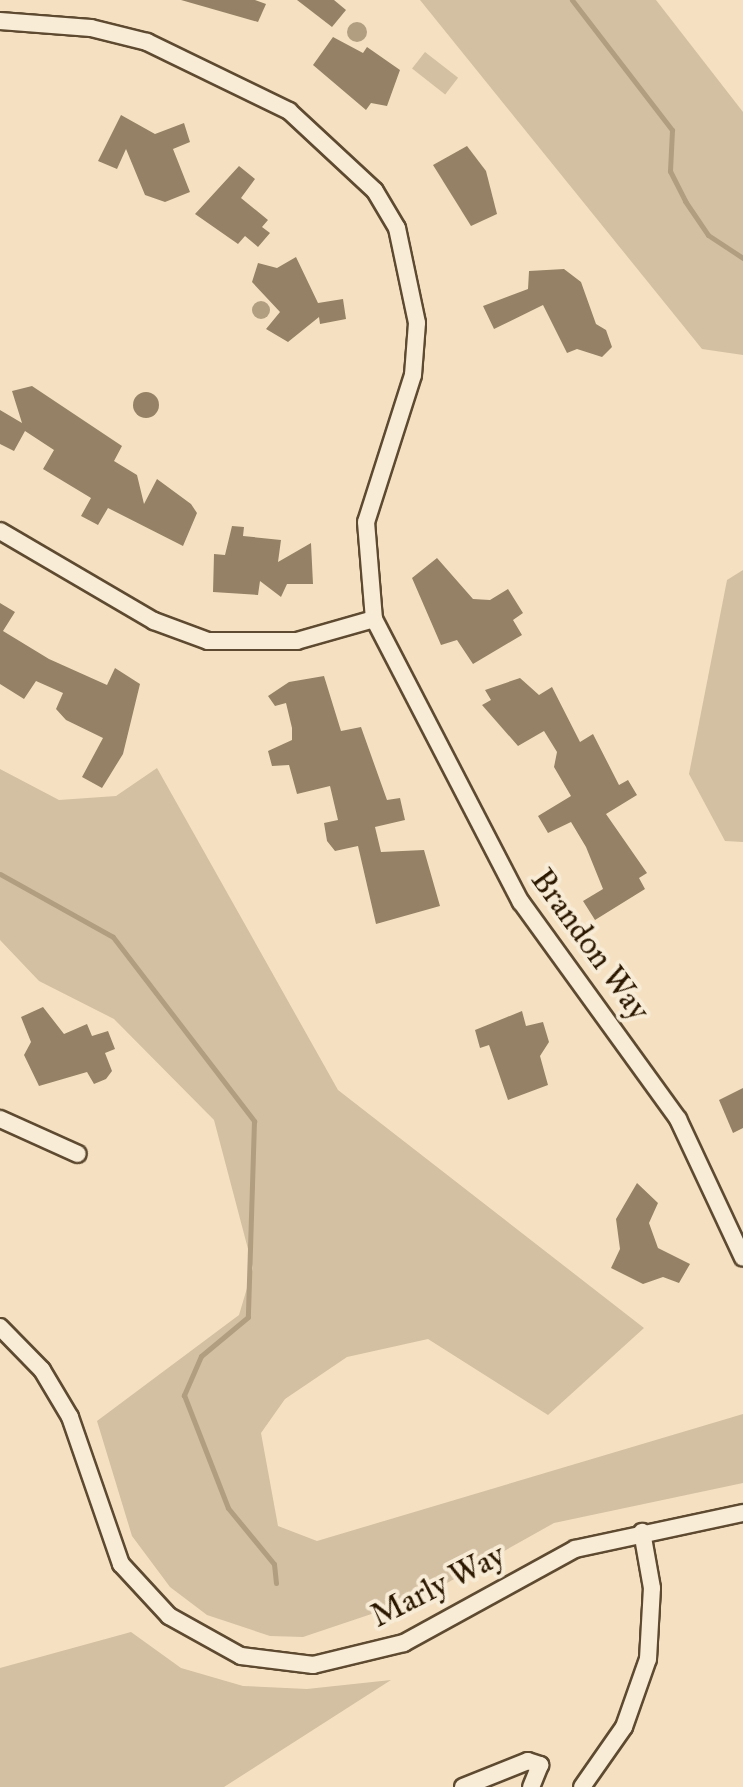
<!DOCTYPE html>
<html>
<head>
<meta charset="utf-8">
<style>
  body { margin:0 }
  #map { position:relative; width:743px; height:1787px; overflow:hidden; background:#f5e1c2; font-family:"IM FELL Great Primer",serif }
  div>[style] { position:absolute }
  .green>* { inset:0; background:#d3bfa1; transform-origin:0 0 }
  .water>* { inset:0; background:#b19d80 }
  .round { border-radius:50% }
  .stream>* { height:5px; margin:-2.5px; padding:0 2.5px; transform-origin:2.5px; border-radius:2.5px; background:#b19d80 }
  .building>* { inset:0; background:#958165 }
  .roads { filter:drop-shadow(2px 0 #5e4a30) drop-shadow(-2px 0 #5e4a30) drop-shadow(0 2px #5e4a30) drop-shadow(0 -2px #5e4a30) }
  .minor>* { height:16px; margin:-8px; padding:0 8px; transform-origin:8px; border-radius:8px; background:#f8ecd7 }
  span { translate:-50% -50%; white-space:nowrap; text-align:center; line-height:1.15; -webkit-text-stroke:8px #f8ecd7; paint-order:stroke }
  .street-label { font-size:32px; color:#2c1800 }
</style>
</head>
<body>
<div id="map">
  <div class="green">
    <i style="clip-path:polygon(420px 0,656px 0,743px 112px,743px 355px,702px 349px)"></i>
    <i style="left:425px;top:52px;width:42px;height:21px;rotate:38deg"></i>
    <i style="clip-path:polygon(743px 570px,743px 842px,725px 841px,689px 774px,727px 580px)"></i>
    <i style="clip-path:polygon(157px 768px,338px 1090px,644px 1328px,548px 1415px,428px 1339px,347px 1357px,285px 1399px,261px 1433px,278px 1526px,317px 1541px,743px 1414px,743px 1483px,554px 1523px,422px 1597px,303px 1637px,270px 1636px,207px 1615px,170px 1587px,132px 1536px,97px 1421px,239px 1315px,253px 1268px,214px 1120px,114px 1019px,39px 981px,0 940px,0 769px,59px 800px,116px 796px)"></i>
    <i style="clip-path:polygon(131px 1632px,181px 1668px,243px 1686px,307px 1689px,391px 1680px,224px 1787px,0 1787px,0 1668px)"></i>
  </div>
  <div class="water">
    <i class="round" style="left:347px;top:22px;width:20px;height:20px"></i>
    <i class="round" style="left:252px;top:301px;width:18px;height:18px"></i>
  </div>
  <div class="stream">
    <i style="left:572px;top:0;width:164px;rotate:52.4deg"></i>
    <i style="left:672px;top:130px;width:41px;rotate:92.8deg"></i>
    <i style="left:670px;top:171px;width:34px;rotate:63deg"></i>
    <i style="left:685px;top:201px;width:41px;rotate:55.9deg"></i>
    <i style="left:708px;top:235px;width:42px;rotate:33.3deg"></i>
    <i style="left:0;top:874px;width:129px;rotate:29.1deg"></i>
    <i style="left:113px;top:937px;width:232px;rotate:52.5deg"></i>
    <i style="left:254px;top:1121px;width:196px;rotate:91.8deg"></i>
    <i style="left:248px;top:1317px;width:61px;rotate:140.3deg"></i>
    <i style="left:201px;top:1356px;width:43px;rotate:113.6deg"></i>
    <i style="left:184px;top:1395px;width:121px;rotate:68.7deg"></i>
    <i style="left:228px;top:1508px;width:72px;rotate:50.6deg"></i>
    <i style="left:274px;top:1564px;width:19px;rotate:84deg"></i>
  </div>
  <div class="building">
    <i style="clip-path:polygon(181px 0,255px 0,266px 4px,258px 22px)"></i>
    <i style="clip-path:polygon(297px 0,334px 0,346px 10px,332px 27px)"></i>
    <i style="clip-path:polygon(333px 37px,363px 53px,367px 47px,400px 70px,387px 106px,371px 103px,366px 110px,313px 65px)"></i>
    <i style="clip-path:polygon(121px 115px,155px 134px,184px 123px,190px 142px,173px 149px,190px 192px,165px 202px,145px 195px,126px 149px,117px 169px,98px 161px)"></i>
    <i style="clip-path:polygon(467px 146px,486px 171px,497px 214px,471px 226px,433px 165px)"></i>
    <i style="clip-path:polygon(239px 166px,255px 179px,241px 198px,268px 220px,262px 227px,270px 233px,258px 247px,245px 236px,238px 244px,195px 214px)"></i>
    <i style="clip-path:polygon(296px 257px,318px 303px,343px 299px,346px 319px,320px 324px,319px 317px,288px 342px,266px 329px,280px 312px,252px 282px,258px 263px,277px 268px)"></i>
    <i style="clip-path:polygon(564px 269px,581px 282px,596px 324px,606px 330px,612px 347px,602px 357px,577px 349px,567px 353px,543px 305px,494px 329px,483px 306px,528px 289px,529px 271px)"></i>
    <i style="clip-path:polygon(32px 386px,122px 446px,114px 461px,137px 475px,144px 504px,157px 479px,191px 504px,197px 513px,183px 546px,108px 508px,98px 525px,81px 516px,91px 498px,43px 469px,54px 450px,25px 431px,14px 451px,0 444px,0 410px,22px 423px,12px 391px)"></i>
    <i class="round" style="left:133px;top:392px;width:26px;height:26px"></i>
    <i style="clip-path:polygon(232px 526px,244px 527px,243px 536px,281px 540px,278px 562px,311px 543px,313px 584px,287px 584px,281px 597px,260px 581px,258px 595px,213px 592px,214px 554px,225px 555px)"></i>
    <i style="clip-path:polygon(437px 558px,473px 599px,490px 600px,508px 589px,523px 613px,513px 620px,522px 635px,473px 664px,457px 640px,441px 645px,412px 578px)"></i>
    <i style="clip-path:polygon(0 603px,15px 612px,3px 631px,49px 659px,107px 685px,115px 668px,140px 684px,123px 754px,102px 788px,82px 777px,103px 738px,66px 720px,56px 709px,63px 693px,36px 681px,24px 699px,0 684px)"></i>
    <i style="clip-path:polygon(324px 676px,341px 731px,361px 727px,387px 800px,400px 798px,405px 820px,375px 827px,381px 852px,424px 850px,440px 906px,376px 924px,358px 846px,335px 851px,327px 841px,324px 823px,338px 820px,330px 786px,297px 794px,289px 765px,272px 766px,268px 751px,292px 740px,292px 728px,286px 703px,275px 706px,268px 696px,289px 682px)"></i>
    <i style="clip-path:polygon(520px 678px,539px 695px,552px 687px,580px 742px,593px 734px,619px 785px,628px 780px,637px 795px,606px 814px,647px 873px,639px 878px,645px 889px,595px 920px,583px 901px,603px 889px,586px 847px,571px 822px,548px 833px,538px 816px,571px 796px,554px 767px,557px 752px,544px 731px,518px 746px,482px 705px,491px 700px,485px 690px)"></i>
    <i style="clip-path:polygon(43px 1007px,64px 1034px,87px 1024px,92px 1036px,108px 1031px,115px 1049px,105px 1053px,112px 1071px,106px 1079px,94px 1084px,87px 1072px,39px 1086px,24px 1055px,31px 1042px,21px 1017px)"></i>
    <i style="clip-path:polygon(522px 1011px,526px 1026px,543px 1022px,549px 1042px,540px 1056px,548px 1085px,508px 1100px,489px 1045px,480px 1048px,475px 1030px)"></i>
    <i style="clip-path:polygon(743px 1088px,743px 1128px,733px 1133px,719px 1100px)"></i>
    <i style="clip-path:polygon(637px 1183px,658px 1203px,649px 1223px,658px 1248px,690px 1264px,679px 1283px,663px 1277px,643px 1284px,611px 1268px,620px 1249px,616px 1219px)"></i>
  </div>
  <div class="roads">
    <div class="minor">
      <i style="left:0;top:21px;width:91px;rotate:4.4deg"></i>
      <i style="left:91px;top:28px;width:58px;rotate:14deg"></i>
      <i style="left:147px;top:42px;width:158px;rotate:25.9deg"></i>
      <i style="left:289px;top:111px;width:117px;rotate:42.9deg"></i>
      <i style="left:375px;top:191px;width:43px;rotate:59.3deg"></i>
      <i style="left:397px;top:228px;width:97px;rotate:78.1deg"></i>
      <i style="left:417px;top:323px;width:52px;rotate:94.4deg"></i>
      <i style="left:413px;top:375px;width:154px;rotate:107.7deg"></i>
      <i style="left:366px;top:522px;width:97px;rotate:85.3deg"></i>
      <i style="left:374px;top:619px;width:80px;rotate:164.1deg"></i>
      <i style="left:297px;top:641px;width:89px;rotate:180deg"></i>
      <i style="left:208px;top:641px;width:58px;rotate:-159.7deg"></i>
      <i style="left:154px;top:621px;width:178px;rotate:-149.7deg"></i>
      <i style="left:374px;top:619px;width:319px;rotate:62.6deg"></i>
      <i style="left:521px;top:902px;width:268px;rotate:54.1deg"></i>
      <i style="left:678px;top:1119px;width:153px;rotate:64.9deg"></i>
      <i style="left:0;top:1119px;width:85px;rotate:24.2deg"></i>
      <i style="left:0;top:1327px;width:60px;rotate:45.7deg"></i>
      <i style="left:42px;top:1370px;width:55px;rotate:59.2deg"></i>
      <i style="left:70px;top:1417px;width:156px;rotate:70.9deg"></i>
      <i style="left:121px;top:1564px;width:71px;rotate:47.3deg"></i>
      <i style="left:169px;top:1616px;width:82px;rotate:29.1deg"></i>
      <i style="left:241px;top:1656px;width:73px;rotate:7.1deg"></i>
      <i style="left:313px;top:1665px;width:94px;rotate:-13.6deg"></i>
      <i style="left:404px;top:1643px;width:195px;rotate:-28.8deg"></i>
      <i style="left:575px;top:1549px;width:172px;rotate:-12.1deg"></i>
      <i style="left:463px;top:1787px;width:70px;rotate:-21.8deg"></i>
      <i style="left:528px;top:1761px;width:13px;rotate:18deg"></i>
      <i style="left:540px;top:1765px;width:24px;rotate:112deg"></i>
      <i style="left:582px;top:1787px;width:73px;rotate:-55deg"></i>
      <i style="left:624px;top:1727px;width:72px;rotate:-70.6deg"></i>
      <i style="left:648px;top:1659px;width:71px;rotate:-86.8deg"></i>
      <i style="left:652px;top:1588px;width:57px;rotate:-100.1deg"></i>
    </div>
  </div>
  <div class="street-label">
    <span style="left:590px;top:945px;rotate:54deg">Brandon Way</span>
    <span style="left:438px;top:1586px;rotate:-27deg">Marly Way</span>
  </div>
</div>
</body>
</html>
